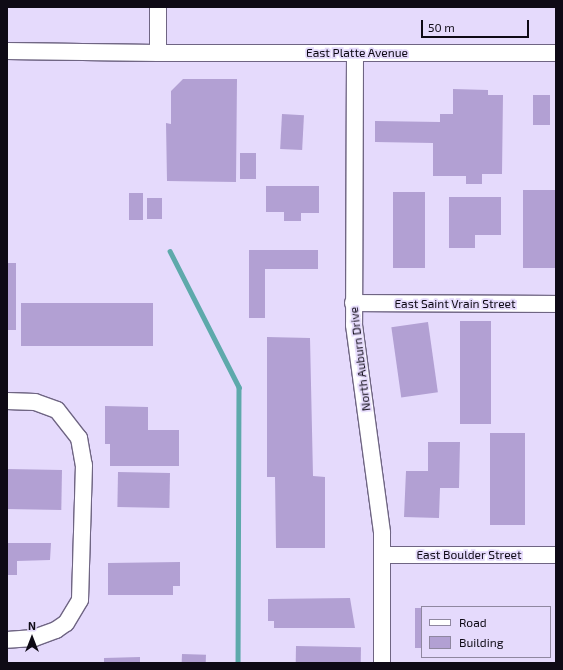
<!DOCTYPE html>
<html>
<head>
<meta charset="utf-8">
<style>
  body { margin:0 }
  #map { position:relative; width:563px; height:670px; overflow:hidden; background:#e5dafc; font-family:"Exo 2",sans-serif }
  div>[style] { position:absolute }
  .stream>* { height:4.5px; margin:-2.25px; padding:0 2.25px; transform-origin:2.25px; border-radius:2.25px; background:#5ea9ab }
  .building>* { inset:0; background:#b2a0d3; transform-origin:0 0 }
  .roads { filter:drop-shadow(1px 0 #6f6583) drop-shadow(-1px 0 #6f6583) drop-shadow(0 1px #6f6583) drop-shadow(0 -1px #6f6583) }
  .street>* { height:16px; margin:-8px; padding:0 8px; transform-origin:8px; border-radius:8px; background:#fff }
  span { translate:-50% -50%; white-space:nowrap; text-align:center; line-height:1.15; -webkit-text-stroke:3.5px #e5dafc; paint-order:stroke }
  .street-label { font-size:12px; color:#0e0a15 }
  .frame { position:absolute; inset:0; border:8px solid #0e0a15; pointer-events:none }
  .legend { position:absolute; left:421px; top:606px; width:130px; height:52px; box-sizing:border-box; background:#e5dafc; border:1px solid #8f87a0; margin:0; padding:5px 7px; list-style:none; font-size:12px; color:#0e0a15 }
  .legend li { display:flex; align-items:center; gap:8px; height:20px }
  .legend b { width:20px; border:1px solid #8f87a0 }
  .north { position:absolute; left:12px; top:618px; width:40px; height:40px; -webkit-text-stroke:3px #e5dafc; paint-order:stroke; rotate:0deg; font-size:11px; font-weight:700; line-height:16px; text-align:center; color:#0e0a15 }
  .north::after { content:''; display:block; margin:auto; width:14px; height:18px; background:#0e0a15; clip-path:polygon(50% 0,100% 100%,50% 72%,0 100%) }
  .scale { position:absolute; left:421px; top:20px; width:108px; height:18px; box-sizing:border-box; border:2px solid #0e0a15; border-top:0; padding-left:5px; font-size:12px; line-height:14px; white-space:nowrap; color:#0e0a15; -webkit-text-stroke:3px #e5dafc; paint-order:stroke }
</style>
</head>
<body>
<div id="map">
  <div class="stream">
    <i style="left:170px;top:251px;width:153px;rotate:63.1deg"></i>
    <i style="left:239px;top:387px;width:276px;rotate:90.2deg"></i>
  </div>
  <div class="building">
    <i style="clip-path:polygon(183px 79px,237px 79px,236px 182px,167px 181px,166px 123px,171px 124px,171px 91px)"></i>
    <i style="clip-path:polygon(453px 89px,488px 90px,488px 95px,503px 95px,502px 174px,482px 174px,482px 184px,466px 184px,466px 176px,433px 176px,433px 143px,375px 142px,375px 121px,440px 122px,440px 114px,453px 114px)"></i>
    <i style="left:533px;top:95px;width:17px;height:30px"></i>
    <i style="left:282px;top:114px;width:22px;height:35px;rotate:3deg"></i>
    <i style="left:240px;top:153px;width:16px;height:26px"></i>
    <i style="clip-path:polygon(266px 186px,319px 186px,319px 213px,301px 213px,301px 221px,284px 221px,284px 212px,266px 212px)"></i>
    <i style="left:523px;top:190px;width:33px;height:78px"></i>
    <i style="left:393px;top:192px;width:32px;height:76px"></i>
    <i style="left:129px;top:193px;width:14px;height:27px"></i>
    <i style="clip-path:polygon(449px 197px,501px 197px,501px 235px,475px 235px,475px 248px,449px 248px)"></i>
    <i style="left:147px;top:198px;width:15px;height:21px"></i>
    <i style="clip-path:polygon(249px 250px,318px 250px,318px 269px,265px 269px,265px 318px,249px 318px)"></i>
    <i style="left:7px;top:263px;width:9px;height:67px"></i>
    <i style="left:153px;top:303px;width:43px;height:132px;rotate:90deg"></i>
    <i style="left:460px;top:321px;width:31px;height:103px"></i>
    <i style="left:428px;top:322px;width:71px;height:37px;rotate:82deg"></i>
    <i style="clip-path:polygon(267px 337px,310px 338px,313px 476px,325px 477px,325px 548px,276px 548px,275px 477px,267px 477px)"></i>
    <i style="clip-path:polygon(105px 406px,148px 407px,148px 430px,179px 430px,179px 466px,110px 466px,110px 444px,105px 444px)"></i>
    <i style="left:490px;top:433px;width:35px;height:92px"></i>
    <i style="clip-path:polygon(428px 442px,460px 442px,459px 488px,440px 488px,439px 518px,404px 517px,406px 471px,428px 471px)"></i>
    <i style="left:7px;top:469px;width:55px;height:40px;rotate:1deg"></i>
    <i style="left:118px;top:472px;width:52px;height:35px;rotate:1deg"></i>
    <i style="clip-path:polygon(7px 543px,51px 543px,50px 560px,17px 561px,17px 575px,7px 575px)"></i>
    <i style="clip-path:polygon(180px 562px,180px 586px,173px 586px,173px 595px,108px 595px,108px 563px)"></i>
    <i style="clip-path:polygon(350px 598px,355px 628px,274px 628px,274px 621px,268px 621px,268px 599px)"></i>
    <i style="left:415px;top:608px;width:7px;height:40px"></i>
    <i style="left:296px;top:646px;width:65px;height:17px;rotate:1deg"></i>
    <i style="left:182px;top:654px;width:24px;height:9px;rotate:2deg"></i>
    <i style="clip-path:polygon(140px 657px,140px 663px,104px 663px,104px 658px)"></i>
  </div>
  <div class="roads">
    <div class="street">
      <i style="left:7px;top:51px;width:151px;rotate:0.8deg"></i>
      <i style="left:158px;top:53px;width:46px;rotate:-90deg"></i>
      <i style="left:158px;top:53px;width:398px"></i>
      <i style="left:355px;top:54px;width:271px;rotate:90.2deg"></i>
      <i style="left:354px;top:325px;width:210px;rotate:82.3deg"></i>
      <i style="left:382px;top:533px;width:130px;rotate:90deg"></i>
      <i style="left:353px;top:303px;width:203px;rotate:0.3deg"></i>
      <i style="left:7px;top:401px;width:28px;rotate:2deg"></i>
      <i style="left:35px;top:402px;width:23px;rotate:20deg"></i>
      <i style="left:57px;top:410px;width:36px;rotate:52deg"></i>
      <i style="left:79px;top:438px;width:27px;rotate:80deg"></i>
      <i style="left:84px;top:465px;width:135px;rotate:91.7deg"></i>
      <i style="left:80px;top:600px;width:27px;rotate:121deg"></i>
      <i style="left:66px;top:623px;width:12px;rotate:145deg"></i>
      <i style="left:56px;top:630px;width:23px;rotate:160deg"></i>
      <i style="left:34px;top:638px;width:27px;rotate:176deg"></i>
      <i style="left:383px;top:555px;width:173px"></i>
    </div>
  </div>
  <div class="street-label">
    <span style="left:357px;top:53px">East Platte Avenue</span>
    <span style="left:455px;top:304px">East Saint Vrain Street</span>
    <span style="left:360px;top:359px;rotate:-97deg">North Auburn Drive</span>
    <span style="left:469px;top:555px">East Boulder Street</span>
  </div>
  <div class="frame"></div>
  <ul class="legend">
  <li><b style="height:5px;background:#fff"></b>Road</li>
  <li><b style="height:11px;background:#b2a0d3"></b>Building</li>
  </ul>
  <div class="north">N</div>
  <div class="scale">50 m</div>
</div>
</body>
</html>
